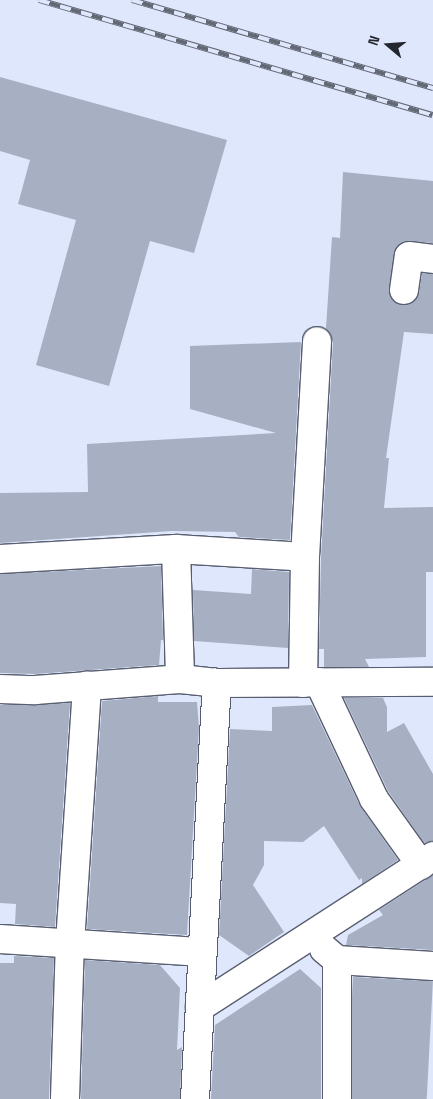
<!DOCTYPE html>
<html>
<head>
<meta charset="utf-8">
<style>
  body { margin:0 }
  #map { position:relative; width:433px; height:1099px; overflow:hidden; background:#dfe7fc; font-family:"Space Grotesk",sans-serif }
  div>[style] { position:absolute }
  .building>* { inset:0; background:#a7afc3; transform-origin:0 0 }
  .roads { filter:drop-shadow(1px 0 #585e70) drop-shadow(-1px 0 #585e70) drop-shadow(0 1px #585e70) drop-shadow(0 -1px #585e70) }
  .minor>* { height:28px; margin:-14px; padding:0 14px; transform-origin:14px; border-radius:14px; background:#fff }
  .rail>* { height:5.5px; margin-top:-2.75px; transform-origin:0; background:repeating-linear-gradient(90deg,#dfe7fc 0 11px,#636875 0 22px); box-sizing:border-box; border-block:1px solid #636875 }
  span { translate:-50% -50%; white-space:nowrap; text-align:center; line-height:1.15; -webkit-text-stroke:4.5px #dfe7fc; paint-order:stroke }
  .north { position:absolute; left:363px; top:20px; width:50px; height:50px; -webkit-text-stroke:4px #dfe7fc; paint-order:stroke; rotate:288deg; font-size:14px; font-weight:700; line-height:20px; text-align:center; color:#24272f }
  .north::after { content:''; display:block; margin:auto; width:18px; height:22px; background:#24272f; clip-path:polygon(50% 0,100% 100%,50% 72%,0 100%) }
</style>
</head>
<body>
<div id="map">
  <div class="building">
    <i style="clip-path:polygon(0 77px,227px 140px,194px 253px,150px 241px,109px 386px,36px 365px,76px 220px,18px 204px,30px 160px,0 151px)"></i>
    <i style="clip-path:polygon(343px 172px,433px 181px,433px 243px,404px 241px,394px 254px,389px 288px,395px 302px,410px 304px,419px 293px,422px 273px,433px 274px,433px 334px,404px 332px,386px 458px,389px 458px,384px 508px,433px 507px,433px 572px,426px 572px,426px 657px,365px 659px,369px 667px,324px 667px,324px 649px,319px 649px,321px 558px,333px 342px,326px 328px,332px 237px,340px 238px)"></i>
    <i style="clip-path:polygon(301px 342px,290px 540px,239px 537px,235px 532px,172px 531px,0 543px,0 493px,88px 492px,87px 444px,276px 433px,190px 409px,190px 346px)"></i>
    <i style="clip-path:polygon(161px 566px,163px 640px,161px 640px,159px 665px,35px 674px,0 673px,0 574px)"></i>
    <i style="clip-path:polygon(252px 569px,289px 572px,288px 648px,194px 641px,193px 590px,251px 594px)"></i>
    <i style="clip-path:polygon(158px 696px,158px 702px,197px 702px,199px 728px,187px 935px,87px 929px,102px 701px)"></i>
    <i style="clip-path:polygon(344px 698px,383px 698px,387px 707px,387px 732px,404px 723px,433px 774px,433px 840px,424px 843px,388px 791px)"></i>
    <i style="clip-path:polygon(70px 703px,55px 927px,15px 924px,16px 904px,0 903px,0 705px)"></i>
    <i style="clip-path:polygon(312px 705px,360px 806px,398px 860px,362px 884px,362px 878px,359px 880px,324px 826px,303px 842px,264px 841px,264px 865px,253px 885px,284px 932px,249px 956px,219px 935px,230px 729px,272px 731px,272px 707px)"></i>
    <i style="clip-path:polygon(433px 875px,433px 950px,346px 945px,348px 935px,383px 915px,379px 910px)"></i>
    <i style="clip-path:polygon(14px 956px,54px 958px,49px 1099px,0 1099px,0 963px,14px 963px)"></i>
    <i style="clip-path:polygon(85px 960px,160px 965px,180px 988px,177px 1050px,182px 1047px,180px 1099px,81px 1099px)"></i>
    <i style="clip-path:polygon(300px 969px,321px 988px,321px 1099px,211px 1099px,215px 1025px)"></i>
    <i style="left:353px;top:977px;width:80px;height:122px;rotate:3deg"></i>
  </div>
  <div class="roads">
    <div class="minor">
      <i style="left:404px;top:290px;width:34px;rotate:-82deg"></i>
      <i style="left:409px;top:256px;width:24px;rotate:7deg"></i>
      <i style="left:176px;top:549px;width:130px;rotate:88.2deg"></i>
      <i style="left:305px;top:557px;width:216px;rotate:-86.8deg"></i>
      <i style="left:0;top:559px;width:176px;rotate:-3.3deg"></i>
      <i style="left:176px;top:549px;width:129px;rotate:3.5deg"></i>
      <i style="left:305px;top:557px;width:126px;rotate:90.9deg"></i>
      <i style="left:319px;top:682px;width:129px;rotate:64.8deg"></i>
      <i style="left:374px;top:799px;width:81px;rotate:54.5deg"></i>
      <i style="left:0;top:689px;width:35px;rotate:2deg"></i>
      <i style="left:35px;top:690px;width:145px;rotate:-4.3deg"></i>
      <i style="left:180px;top:679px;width:37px;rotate:6deg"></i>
      <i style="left:217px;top:683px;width:216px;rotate:-0.3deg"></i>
      <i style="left:0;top:939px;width:203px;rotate:3.7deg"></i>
      <i style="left:324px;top:949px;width:17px;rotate:40deg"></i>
      <i style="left:337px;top:960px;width:96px;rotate:3.6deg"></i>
      <i style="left:337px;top:960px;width:139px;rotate:90deg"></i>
      <i style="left:200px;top:1007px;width:278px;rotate:-32.9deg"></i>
      <i style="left:65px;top:1099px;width:156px;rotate:-88.2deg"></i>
      <i style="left:70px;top:943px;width:258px;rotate:-86.2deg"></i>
      <i style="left:195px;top:1099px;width:417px;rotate:-87deg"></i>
    </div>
  </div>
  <div class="rail">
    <i style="left:39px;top:0;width:410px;rotate:16.3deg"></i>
    <i style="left:132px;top:0;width:314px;rotate:16.3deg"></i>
  </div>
  <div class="north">N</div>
</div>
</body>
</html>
